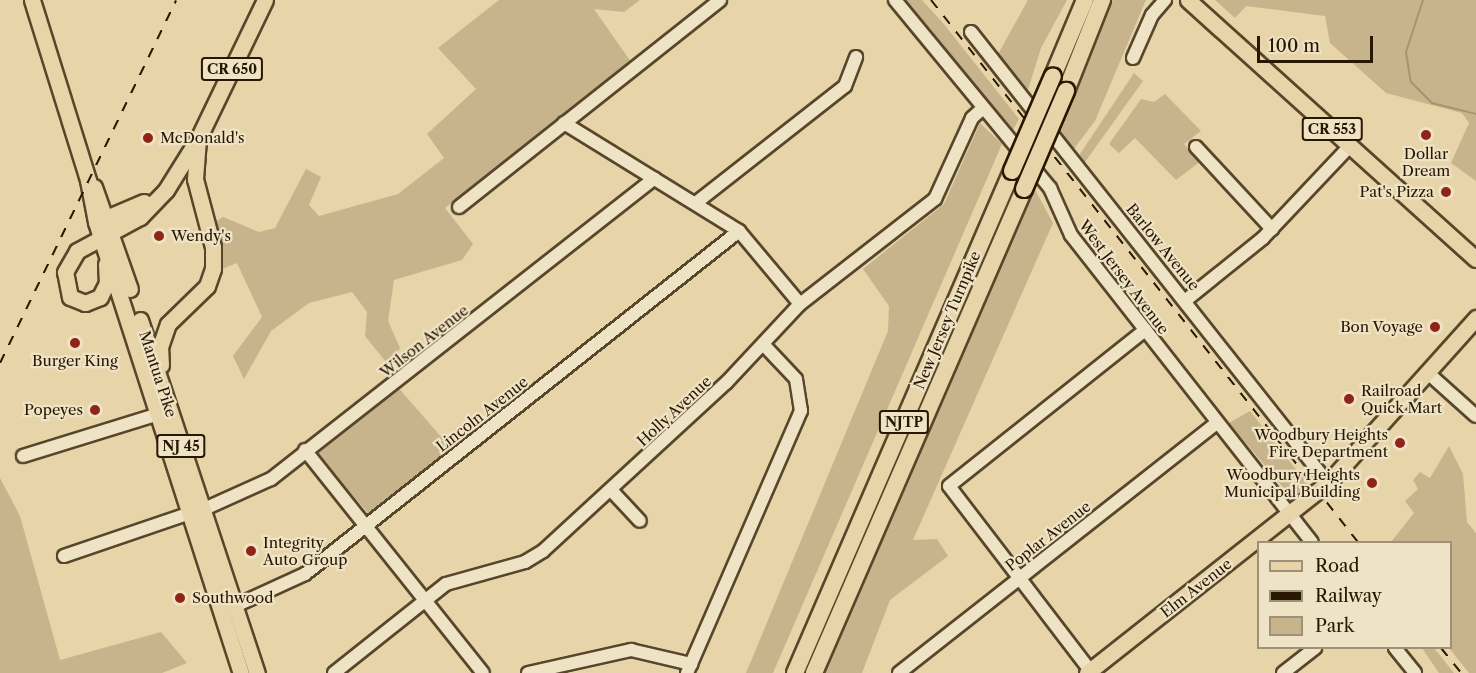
<!DOCTYPE html>
<html>
<head>
<meta charset="utf-8">
<style>
  body { margin:0 }
  #map { position:relative; width:1476px; height:673px; overflow:hidden; background:#e7d4a8; font-family:"Libre Caslon Text",serif }
  div>[style] { position:absolute }
  .green>* { inset:0; background:#c7b48c; transform-origin:0 0 }
  .stream>* { height:2px; margin:-1px; padding:0 1px; transform-origin:1px; border-radius:1px; background:#a6946f }
  .roads { filter:drop-shadow(2px 0 #58462b) drop-shadow(-2px 0 #58462b) drop-shadow(0 2px #58462b) drop-shadow(0 -2px #58462b) }
  .minor>* { height:12px; margin:-6px; padding:0 6px; transform-origin:6px; border-radius:6px; background:#efe3c6 }
  .major>* { height:15px; margin:-7.5px; padding:0 7.5px; transform-origin:7.5px; border-radius:7.5px; background:#e7d4a8 }
  .highway>* { height:16px; margin:-8px; padding:0 8px; transform-origin:8px; border-radius:8px; background:#e7d4a8 }
  .rail>* { height:2px; margin-top:-1px; transform-origin:0; background:repeating-linear-gradient(90deg,#281701 0 10px,transparent 0 20px) }
  .bridges { filter:drop-shadow(2px 0 #281701) drop-shadow(-2px 0 #281701) drop-shadow(0 2px #281701) drop-shadow(0 -2px #281701) }
  .highway-bridge>* { height:16px; margin:-8px; padding:0 8px; transform-origin:8px; border-radius:8px; background:#e7d4a8 }
  .dots>* { width:16px; height:16px; translate:-50% -50%; box-sizing:border-box; border:3px solid #efe3c6; border-radius:50% }
  span { translate:-50% -50%; white-space:nowrap; text-align:center; line-height:1.15; -webkit-text-stroke:4.5px #efe3c6; paint-order:stroke }
  .shield-label span { padding:2px 4px; background:#efe3c6; border:2px solid; border-radius:4px; -webkit-text-stroke-width:0 }
  .shield-label { font-size:14px; color:#281701; font-weight:700 }
  .poi-label { font-size:15px; color:#281701 }
  .left { translate:0 -50%; text-align:left }
  .right { translate:-100% -50%; text-align:right }
  .street-label { font-size:15px; color:#281701 }
  .legend { position:absolute; left:1257px; top:541px; width:195px; height:108px; box-sizing:border-box; background:#efe3c6; border:2px solid #9f9177; margin:0; padding:8px 10px; list-style:none; font-size:18px; color:#281701 }
  .legend li { display:flex; align-items:center; gap:12px; height:30px }
  .legend b { width:30px; border:2px solid #9f9177 }
  .scale { position:absolute; left:1257px; top:36px; width:116px; height:27px; box-sizing:border-box; border:3px solid #281701; border-top:0; padding-left:8px; font-size:18px; line-height:21px; white-space:nowrap; color:#281701; -webkit-text-stroke:4px #efe3c6; paint-order:stroke }
</style>
</head>
<body>
<div id="map">
  <div class="green">
    <i style="clip-path:polygon(499px 0,640px 0,624px 12px,594px 9px,631px 62px,445px 208px,473px 244px,462px 260px,394px 280px,388px 321px,400px 348px,390px 367px,365px 336px,367px 312px,352px 292px,309px 303px,271px 331px,244px 379px,233px 356px,262px 317px,237px 263px,222px 269px,214px 223px,223px 217px,259px 232px,275px 228px,306px 169px,321px 177px,309px 205px,319px 216px,398px 194px,444px 158px,427px 134px,476px 89px,438px 48px)"></i>
    <i style="clip-path:polygon(905px 0,922px 0,943px 23px,1019px 119px,1013px 130px)"></i>
    <i style="clip-path:polygon(1028px 0,1067px 0,1041px 48px,1027px 93px,997px 56px)"></i>
    <i style="clip-path:polygon(1113px 0,1146px 0,1095px 121px,1073px 150px,1057px 131px)"></i>
    <i style="clip-path:polygon(1215px 0,1476px 0,1476px 181px,1451px 163px,1469px 123px,1462px 113px,1386px 93px,1330px 43px,1325px 16px,1246px 6px,1235px 18px)"></i>
    <i style="clip-path:polygon(1134px 73px,1143px 81px,1085px 162px,1078px 157px)"></i>
    <i style="clip-path:polygon(1165px 94px,1201px 131px,1184px 144px,1201px 161px,1176px 180px,1135px 138px,1119px 153px,1109px 144px,1141px 99px,1154px 102px)"></i>
    <i style="clip-path:polygon(980px 123px,1002px 144px,773px 673px,746px 673px,888px 331px,889px 306px,863px 269px,944px 204px)"></i>
    <i style="clip-path:polygon(1033px 186px,1053px 223px,913px 540px,937px 539px,948px 556px,890px 600px,862px 673px,822px 673px)"></i>
    <i style="left:396px;top:385px;width:84px;height:105px;rotate:49deg"></i>
    <i style="clip-path:polygon(1250px 411px,1309px 486px,1293px 499px,1229px 423px)"></i>
    <i style="clip-path:polygon(1449px 446px,1463px 474px,1467px 522px,1476px 533px,1476px 673px,1469px 673px,1449px 648px,1450px 542px,1391px 542px,1414px 513px,1405px 501px,1418px 489px,1413px 480px,1420px 472px,1430px 478px)"></i>
    <i style="clip-path:polygon(0 478px,20px 516px,60px 660px,161px 632px,187px 663px,162px 673px,0 673px)"></i>
    <i style="clip-path:polygon(1422px 648px,1434px 648px,1454px 673px,1439px 673px)"></i>
  </div>
  <div class="stream">
    <i style="left:1423px;top:0;width:55px;rotate:108.1deg"></i>
    <i style="left:1406px;top:52px;width:30px;rotate:81deg"></i>
    <i style="left:1411px;top:82px;width:30px;rotate:45deg"></i>
    <i style="left:1432px;top:103px;width:45px;rotate:14deg"></i>
  </div>
  <div class="roads">
    <div class="minor">
      <i style="left:895px;top:0;width:244px;rotate:50.5deg"></i>
      <i style="left:1050px;top:188px;width:51px;rotate:65.9deg"></i>
      <i style="left:1071px;top:235px;width:390px;rotate:51.9deg"></i>
      <i style="left:971px;top:32px;width:575px;rotate:51.64deg"></i>
      <i style="left:1133px;top:58px;width:47px;rotate:-66.2deg"></i>
      <i style="left:1152px;top:15px;width:20px;rotate:-49deg"></i>
      <i style="left:564px;top:123px;width:206px;rotate:31.7deg"></i>
      <i style="left:739px;top:231px;width:95px;rotate:50.1deg"></i>
      <i style="left:1196px;top:147px;width:112px;rotate:47.2deg"></i>
      <i style="left:697px;top:202px;width:188px;rotate:-38.1deg"></i>
      <i style="left:845px;top:86px;width:31px;rotate:-69deg"></i>
      <i style="left:459px;top:207px;width:333px;rotate:-38.4deg"></i>
      <i style="left:1186px;top:300px;width:99px;rotate:-38.8deg"></i>
      <i style="left:1263px;top:238px;width:127px;rotate:-46.6deg"></i>
      <i style="left:1428px;top:373px;width:64px;rotate:41.9deg"></i>
      <i style="left:305px;top:450px;width:285px;rotate:51.4deg"></i>
      <i style="left:23px;top:456px;width:142px;rotate:-17.2deg"></i>
      <i style="left:611px;top:490px;width:42px;rotate:46.9deg"></i>
      <i style="left:202px;top:510px;width:76px;rotate:-24.2deg"></i>
      <i style="left:271px;top:479px;width:487px;rotate:-38.1deg"></i>
      <i style="left:64px;top:556px;width:133px;rotate:-18.8deg"></i>
      <i style="left:235px;top:606px;width:77px;rotate:-24.6deg"></i>
      <i style="left:305px;top:574px;width:553px;rotate:-38.32deg"></i>
      <i style="left:1395px;top:648px;width:32px;rotate:51deg"></i>
      <i style="left:334px;top:673px;width:143px;rotate:-38.5deg"></i>
      <i style="left:446px;top:584px;width:82px;rotate:-15.6deg"></i>
      <i style="left:525px;top:562px;width:21px;rotate:-31deg"></i>
      <i style="left:543px;top:551px;width:248px;rotate:-42.6deg"></i>
      <i style="left:726px;top:383px;width:108px;rotate:-46.9deg"></i>
      <i style="left:800px;top:304px;width:171px;rotate:-37.9deg"></i>
      <i style="left:935px;top:199px;width:89px;rotate:-65.4deg"></i>
      <i style="left:972px;top:118px;width:13px;rotate:-42deg"></i>
      <i style="left:528px;top:673px;width:106px;rotate:-12.6deg"></i>
      <i style="left:631px;top:650px;width:62px;rotate:13.1deg"></i>
      <i style="left:687px;top:673px;width:286px;rotate:-66.5deg"></i>
      <i style="left:801px;top:411px;width:32px;rotate:-99deg"></i>
      <i style="left:796px;top:379px;width:48px;rotate:-133.3deg"></i>
      <i style="left:899px;top:673px;width:405px;rotate:-38.2deg"></i>
      <i style="left:1092px;top:673px;width:235px;rotate:-127.4deg"></i>
      <i style="left:949px;top:486px;width:251px;rotate:-38.5deg"></i>
      <i style="left:1283px;top:673px;width:41px;rotate:-38deg"></i>
    </div>
    <div class="major">
      <i style="left:32px;top:0;width:189px;rotate:72.7deg"></i>
      <i style="left:88px;top:180px;width:43px;rotate:79.2deg"></i>
      <i style="left:96px;top:222px;width:474px;rotate:72.2deg"></i>
      <i style="left:1188px;top:0;width:387px;rotate:42deg"></i>
      <i style="left:94px;top:187px;width:108px;rotate:70.6deg"></i>
      <i style="left:97px;top:222px;width:51px;rotate:-23.1deg"></i>
      <i style="left:106px;top:264px;width:19px;rotate:87deg"></i>
      <i style="left:107px;top:283px;width:16px;rotate:117deg"></i>
      <i style="left:100px;top:297px;width:16px;rotate:158deg"></i>
      <i style="left:85px;top:303px;width:16px;rotate:-158deg"></i>
      <i style="left:70px;top:297px;width:25px;rotate:-101deg"></i>
      <i style="left:65px;top:272px;width:24px;rotate:-60deg"></i>
      <i style="left:77px;top:251px;width:72px;rotate:-28.4deg"></i>
      <i style="left:140px;top:217px;width:37px;rotate:-46deg"></i>
      <i style="left:166px;top:190px;width:62px;rotate:-58.1deg"></i>
      <i style="left:199px;top:137px;width:152px;rotate:-64.3deg"></i>
      <i style="left:140px;top:320px;width:372px;rotate:71.7deg"></i>
      <i style="left:161px;top:365px;width:18px;rotate:-93deg"></i>
      <i style="left:160px;top:347px;width:24px;rotate:-71deg"></i>
      <i style="left:168px;top:324px;width:54px;rotate:-44.3deg"></i>
      <i style="left:207px;top:286px;width:18px;rotate:-71deg"></i>
      <i style="left:213px;top:269px;width:22px;rotate:-90deg"></i>
      <i style="left:213px;top:247px;width:70px;rotate:-104.8deg"></i>
      <i style="left:195px;top:179px;width:40px;rotate:-85.7deg"></i>
      <i style="left:1087px;top:673px;width:307px;rotate:-38.3deg"></i>
      <i style="left:1328px;top:483px;width:222px;rotate:-48.1deg"></i>
    </div>
    <div class="highway">
      <i style="left:1053px;top:76px;width:82px;rotate:-67.2deg"></i>
      <i style="left:1066px;top:91px;width:98px;rotate:-68.4deg"></i>
      <i style="left:795px;top:673px;width:547px;rotate:-66.62deg"></i>
      <i style="left:814px;top:673px;width:528px;rotate:-66.54deg"></i>
    </div>
  </div>
  <div class="rail">
    <i style="left:931px;top:0;width:690px;rotate:51.77deg"></i>
    <i style="left:0;top:363px;width:403px;rotate:-64.1deg"></i>
    <i style="left:1441px;top:648px;width:32px;rotate:51deg"></i>
  </div>
  <div class="bridges">
    <div class="highway-bridge">
      <i style="left:1012px;top:171px;width:103px;rotate:-66.7deg"></i>
      <i style="left:1024px;top:189px;width:107px;rotate:-66.8deg"></i>
    </div>
  </div>
  <div class="dots">
    <i style="left:1426px;top:135px;background:#8f2418"></i>
    <i style="left:148px;top:138px;background:#8f2418"></i>
    <i style="left:1446px;top:192px;background:#8f2418"></i>
    <i style="left:159px;top:236px;background:#8f2418"></i>
    <i style="left:1435px;top:327px;background:#8f2418"></i>
    <i style="left:75px;top:343px;background:#8f2418"></i>
    <i style="left:1349px;top:399px;background:#8f2418"></i>
    <i style="left:95px;top:410px;background:#8f2418"></i>
    <i style="left:1400px;top:443px;background:#8f2418"></i>
    <i style="left:1372px;top:483px;background:#8f2418"></i>
    <i style="left:251px;top:551px;background:#8f2418"></i>
    <i style="left:180px;top:598px;background:#8f2418"></i>
  </div>
  <div class="shield-label">
    <span style="left:232px;top:69px">CR 650</span>
    <span style="left:1332px;top:129px">CR 553</span>
    <span style="left:904px;top:422px">NJTP</span>
    <span style="left:181px;top:446px">NJ 45</span>
  </div>
  <div class="poi-label">
    <span class="left" style="left:160px;top:138px">McDonald's</span>
    <span style="left:1426px;top:162px">Dollar<br>Dream</span>
    <span class="right" style="left:1434px;top:192px">Pat's Pizza</span>
    <span class="left" style="left:171px;top:236px">Wendy's</span>
    <span class="right" style="left:1423px;top:327px">Bon Voyage</span>
    <span style="left:75px;top:361px">Burger King</span>
    <span class="left" style="left:1361px;top:399px">Railroad<br>Quick Mart</span>
    <span class="right" style="left:83px;top:410px">Popeyes</span>
    <span class="right" style="left:1388px;top:443px">Woodbury Heights<br>Fire Department</span>
    <span class="right" style="left:1360px;top:483px">Woodbury Heights<br>Municipal Building</span>
    <span class="left" style="left:263px;top:551px">Integrity<br>Auto Group</span>
    <span class="left" style="left:192px;top:598px">Southwood</span>
  </div>
  <div class="street-label">
    <span style="left:1163px;top:247px;rotate:51deg">Barlow Avenue</span>
    <span style="left:1124px;top:277px;rotate:53deg">West Jersey Avenue</span>
    <span style="left:947px;top:320px;rotate:-67deg">New Jersey Turnpike</span>
    <span style="left:424px;top:341px;rotate:-38deg">Wilson Avenue</span>
    <span style="left:158px;top:374px;rotate:72deg">Mantua Pike</span>
    <span style="left:674px;top:411px;rotate:-43deg">Holly Avenue</span>
    <span style="left:482px;top:414px;rotate:-38deg">Lincoln Avenue</span>
    <span style="left:1048px;top:536px;rotate:-38deg">Poplar Avenue</span>
    <span style="left:1196px;top:588px;rotate:-38deg">Elm Avenue</span>
  </div>
  <ul class="legend">
  <li><b style="height:8px;background:#e7d4a8"></b>Road</li>
  <li><b style="height:8px;background:#281701"></b>Railway</li>
  <li><b style="height:16px;background:#c7b48c"></b>Park</li>
  </ul>
  <div class="scale">100 m</div>
</div>
</body>
</html>
